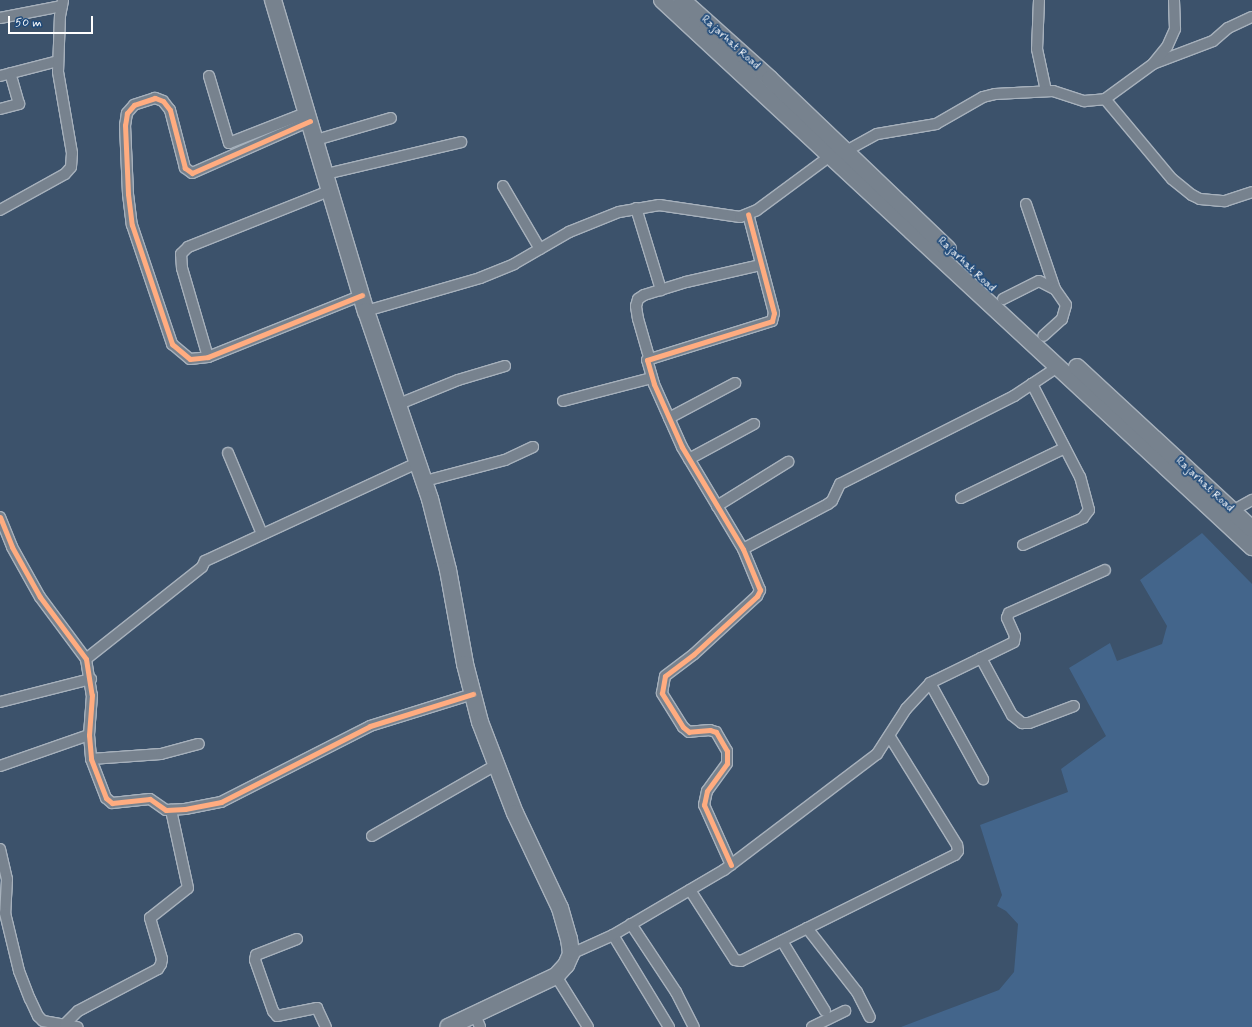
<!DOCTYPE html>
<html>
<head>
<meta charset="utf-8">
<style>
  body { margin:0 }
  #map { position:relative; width:1252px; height:1027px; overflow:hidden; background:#3c526b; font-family:Mynerve,sans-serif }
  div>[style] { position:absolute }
  .green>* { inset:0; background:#43658b }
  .roads { filter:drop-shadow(1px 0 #a7b1bc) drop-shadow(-1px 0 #a7b1bc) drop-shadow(0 1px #a7b1bc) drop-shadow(0 -1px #a7b1bc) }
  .street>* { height:10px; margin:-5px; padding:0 5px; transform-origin:5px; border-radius:5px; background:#77828e }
  .primary>* { height:16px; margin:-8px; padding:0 8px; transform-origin:8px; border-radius:8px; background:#77828e }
  .cycleway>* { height:5px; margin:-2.5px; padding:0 2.5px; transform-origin:2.5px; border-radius:2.5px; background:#ffac80 }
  span { translate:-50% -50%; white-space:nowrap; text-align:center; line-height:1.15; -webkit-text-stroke:3.5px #1f4a7a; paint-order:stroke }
  .street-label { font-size:12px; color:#fff }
  .scale { position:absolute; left:8px; top:16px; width:85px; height:18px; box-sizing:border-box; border:2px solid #fff; border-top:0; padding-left:5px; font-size:12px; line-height:14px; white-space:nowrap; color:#fff; -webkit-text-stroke:3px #1f4a7a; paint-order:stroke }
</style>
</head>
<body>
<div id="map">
  <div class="green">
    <i style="clip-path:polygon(1202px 533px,1252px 584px,1252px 1027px,901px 1027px,999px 990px,1014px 972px,1018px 924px,1006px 911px,997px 906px,1002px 895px,980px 825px,1068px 792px,1061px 769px,1106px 736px,1069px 668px,1110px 643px,1117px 661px,1162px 644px,1167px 626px,1140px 580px)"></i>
  </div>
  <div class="roads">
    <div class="street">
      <i style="left:1039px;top:0;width:49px;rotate:92.3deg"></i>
      <i style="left:1037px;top:49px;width:43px;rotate:77.9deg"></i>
      <i style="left:0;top:18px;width:63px;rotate:-11deg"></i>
      <i style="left:1155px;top:63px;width:62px;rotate:-20.8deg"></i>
      <i style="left:1213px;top:41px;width:20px;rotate:-41deg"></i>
      <i style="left:1228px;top:28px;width:26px;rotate:-25deg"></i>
      <i style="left:0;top:76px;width:60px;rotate:-14.5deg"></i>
      <i style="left:209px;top:76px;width:70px;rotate:73.4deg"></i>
      <i style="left:229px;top:143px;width:85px;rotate:-21.4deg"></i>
      <i style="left:1105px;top:99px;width:104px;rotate:50.1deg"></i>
      <i style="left:1172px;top:179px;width:26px;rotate:39deg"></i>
      <i style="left:1192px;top:195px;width:9px;rotate:27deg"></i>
      <i style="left:1200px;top:199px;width:25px;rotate:5deg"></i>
      <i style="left:1225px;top:201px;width:28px;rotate:-18deg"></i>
      <i style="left:0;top:109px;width:20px;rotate:-15deg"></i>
      <i style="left:19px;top:104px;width:32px;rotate:-106deg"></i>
      <i style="left:310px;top:121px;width:129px;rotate:156.2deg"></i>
      <i style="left:192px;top:173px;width:9px;rotate:-144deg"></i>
      <i style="left:185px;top:168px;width:60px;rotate:-104.5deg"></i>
      <i style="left:170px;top:110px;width:11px;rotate:-128deg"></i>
      <i style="left:163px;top:101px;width:9px;rotate:-159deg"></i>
      <i style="left:155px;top:98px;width:22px;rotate:162deg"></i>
      <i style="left:134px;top:105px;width:11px;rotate:131deg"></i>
      <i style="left:127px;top:113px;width:12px;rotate:99deg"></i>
      <i style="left:125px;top:125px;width:69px;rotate:87.5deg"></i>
      <i style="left:128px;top:194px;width:31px;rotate:83deg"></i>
      <i style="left:132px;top:225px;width:126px;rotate:71.4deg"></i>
      <i style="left:172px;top:344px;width:23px;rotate:40deg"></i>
      <i style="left:190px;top:359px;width:18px;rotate:-6deg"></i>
      <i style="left:208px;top:357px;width:166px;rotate:-21.9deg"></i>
      <i style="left:316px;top:140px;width:78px;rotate:-16.3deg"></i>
      <i style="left:846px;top:151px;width:35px;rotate:-29deg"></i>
      <i style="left:877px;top:134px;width:60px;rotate:-9.6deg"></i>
      <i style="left:936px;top:124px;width:54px;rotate:-29.9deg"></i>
      <i style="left:983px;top:97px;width:12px;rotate:-14deg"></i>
      <i style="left:995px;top:94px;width:58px;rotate:-3deg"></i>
      <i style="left:1053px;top:91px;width:33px;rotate:18deg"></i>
      <i style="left:1084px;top:101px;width:21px;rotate:-5deg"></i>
      <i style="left:1105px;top:99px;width:59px;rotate:-36.1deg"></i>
      <i style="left:1153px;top:64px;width:22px;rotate:-51deg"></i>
      <i style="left:1167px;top:47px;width:20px;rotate:-66deg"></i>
      <i style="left:1175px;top:29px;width:29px;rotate:-92deg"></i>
      <i style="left:326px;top:174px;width:139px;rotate:-13.3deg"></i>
      <i style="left:503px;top:186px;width:73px;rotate:59.6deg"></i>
      <i style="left:1026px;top:204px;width:90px;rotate:71.2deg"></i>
      <i style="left:636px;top:208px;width:86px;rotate:73deg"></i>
      <i style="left:0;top:210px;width:74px;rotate:-29deg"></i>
      <i style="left:65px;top:174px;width:9px;rotate:-49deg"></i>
      <i style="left:71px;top:167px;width:14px;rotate:-86deg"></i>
      <i style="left:72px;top:153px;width:82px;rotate:-99.8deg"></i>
      <i style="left:58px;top:72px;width:56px;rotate:-88deg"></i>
      <i style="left:60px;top:16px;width:16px;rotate:-79deg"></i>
      <i style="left:1003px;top:299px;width:40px;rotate:-26.6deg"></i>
      <i style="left:1039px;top:281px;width:18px;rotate:27deg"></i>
      <i style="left:1055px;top:289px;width:19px;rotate:55deg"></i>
      <i style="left:1066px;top:305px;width:15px;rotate:106deg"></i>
      <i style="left:1062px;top:319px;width:25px;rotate:138deg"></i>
      <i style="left:366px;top:311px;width:119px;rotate:-16.1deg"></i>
      <i style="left:480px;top:278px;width:37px;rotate:-22deg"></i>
      <i style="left:514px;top:264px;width:64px;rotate:-30.2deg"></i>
      <i style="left:569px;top:232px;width:54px;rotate:-21.8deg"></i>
      <i style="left:619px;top:212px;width:41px;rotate:-9.9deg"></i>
      <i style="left:659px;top:205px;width:82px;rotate:8.4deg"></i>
      <i style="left:740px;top:217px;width:18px;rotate:-22deg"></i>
      <i style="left:757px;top:210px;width:96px;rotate:-36.5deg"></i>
      <i style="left:208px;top:357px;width:93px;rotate:-106.3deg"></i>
      <i style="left:182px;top:268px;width:14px;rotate:-94deg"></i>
      <i style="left:181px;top:254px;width:10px;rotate:-45deg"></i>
      <i style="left:188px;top:247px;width:154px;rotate:-21.7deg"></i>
      <i style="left:649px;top:357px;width:40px;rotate:-106deg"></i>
      <i style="left:638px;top:319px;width:13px;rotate:-99deg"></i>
      <i style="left:636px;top:306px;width:7px;rotate:-74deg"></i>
      <i style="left:638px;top:299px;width:7px;rotate:-34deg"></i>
      <i style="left:644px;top:295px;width:44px;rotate:-17.2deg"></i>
      <i style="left:686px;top:282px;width:77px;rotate:-12.8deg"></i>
      <i style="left:563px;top:401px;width:91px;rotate:-14.6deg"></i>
      <i style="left:399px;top:404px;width:64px;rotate:-22.1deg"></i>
      <i style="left:458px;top:380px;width:49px;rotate:-16.6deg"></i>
      <i style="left:669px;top:418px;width:75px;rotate:-27.9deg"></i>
      <i style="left:228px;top:453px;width:88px;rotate:67.2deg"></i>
      <i style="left:689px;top:459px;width:74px;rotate:-28.3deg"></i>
      <i style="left:425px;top:481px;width:83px;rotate:-14.7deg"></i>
      <i style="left:505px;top:460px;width:31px;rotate:-25deg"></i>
      <i style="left:961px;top:498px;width:115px;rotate:-25.7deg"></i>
      <i style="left:717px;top:506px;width:84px;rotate:-31.8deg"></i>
      <i style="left:1232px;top:511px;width:23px;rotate:-29deg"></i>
      <i style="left:0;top:517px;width:32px;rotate:68deg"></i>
      <i style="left:12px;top:547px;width:57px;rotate:60.8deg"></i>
      <i style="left:40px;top:597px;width:77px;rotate:53.4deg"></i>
      <i style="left:86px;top:659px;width:36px;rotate:81deg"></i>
      <i style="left:92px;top:695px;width:40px;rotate:94.3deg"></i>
      <i style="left:89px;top:735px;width:24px;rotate:85deg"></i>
      <i style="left:91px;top:759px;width:42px;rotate:69deg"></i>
      <i style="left:106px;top:798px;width:8px;rotate:40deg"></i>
      <i style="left:112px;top:803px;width:38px;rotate:-6deg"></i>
      <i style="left:150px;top:799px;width:19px;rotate:35deg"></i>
      <i style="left:166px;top:810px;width:19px;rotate:-3deg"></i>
      <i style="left:185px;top:809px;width:37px;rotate:-11deg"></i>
      <i style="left:221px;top:802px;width:167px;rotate:-27deg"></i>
      <i style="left:370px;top:726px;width:108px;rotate:-17.3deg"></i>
      <i style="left:1023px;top:545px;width:66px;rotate:-24.2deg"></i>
      <i style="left:1083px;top:518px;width:10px;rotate:-53deg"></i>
      <i style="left:1089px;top:510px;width:34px;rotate:-105deg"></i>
      <i style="left:1080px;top:477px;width:105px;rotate:-117.3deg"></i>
      <i style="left:743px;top:549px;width:96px;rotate:-27.9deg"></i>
      <i style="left:828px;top:504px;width:5px;rotate:-37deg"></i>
      <i style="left:832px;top:501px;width:19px;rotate:-65deg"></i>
      <i style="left:840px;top:484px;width:195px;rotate:-26.8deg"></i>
      <i style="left:1014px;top:396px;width:54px;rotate:-33.7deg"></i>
      <i style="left:981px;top:658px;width:65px;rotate:61.5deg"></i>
      <i style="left:1012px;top:715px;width:13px;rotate:39deg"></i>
      <i style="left:1022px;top:723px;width:7px"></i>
      <i style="left:1029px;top:723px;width:48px;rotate:-20.7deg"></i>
      <i style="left:86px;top:659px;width:148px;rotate:-38.4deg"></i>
      <i style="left:202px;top:567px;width:7px;rotate:-63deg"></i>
      <i style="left:205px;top:561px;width:236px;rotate:-24.8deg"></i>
      <i style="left:930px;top:683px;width:110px;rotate:61.1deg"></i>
      <i style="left:0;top:702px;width:94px;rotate:-14.2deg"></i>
      <i style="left:91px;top:759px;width:70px;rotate:-4.1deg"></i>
      <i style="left:161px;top:754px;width:39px;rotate:-15deg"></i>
      <i style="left:0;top:766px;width:94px;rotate:-19.2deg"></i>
      <i style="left:372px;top:836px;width:143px;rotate:-29.8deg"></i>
      <i style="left:0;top:849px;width:31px;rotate:77deg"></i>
      <i style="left:7px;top:879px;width:34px;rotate:93deg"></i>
      <i style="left:5px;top:913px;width:60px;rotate:76.4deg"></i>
      <i style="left:19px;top:971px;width:30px;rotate:69deg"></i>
      <i style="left:30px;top:999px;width:19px;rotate:65deg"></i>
      <i style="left:38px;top:1016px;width:7px;rotate:45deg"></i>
      <i style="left:43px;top:1021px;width:35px;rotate:10deg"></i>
      <i style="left:731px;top:865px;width:66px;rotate:-114.2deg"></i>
      <i style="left:704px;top:805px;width:14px;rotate:-78deg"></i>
      <i style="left:707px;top:791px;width:34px;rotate:-54deg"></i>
      <i style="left:727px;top:763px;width:12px;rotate:-90deg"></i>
      <i style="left:727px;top:751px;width:22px;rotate:-120deg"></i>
      <i style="left:716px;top:732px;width:6px;rotate:-162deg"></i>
      <i style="left:710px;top:730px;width:21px;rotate:175deg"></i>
      <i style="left:689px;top:732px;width:8px;rotate:-140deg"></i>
      <i style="left:683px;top:727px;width:40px;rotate:-122deg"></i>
      <i style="left:662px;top:693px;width:17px;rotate:-80deg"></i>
      <i style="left:665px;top:676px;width:36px;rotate:-37deg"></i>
      <i style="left:694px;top:654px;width:86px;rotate:-42.6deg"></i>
      <i style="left:757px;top:596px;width:7px;rotate:-63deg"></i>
      <i style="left:760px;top:590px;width:44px;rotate:-112.5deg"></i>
      <i style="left:743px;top:549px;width:119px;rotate:-120.9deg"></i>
      <i style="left:682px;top:447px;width:69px;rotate:-114deg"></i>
      <i style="left:654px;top:384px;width:25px;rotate:-106deg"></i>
      <i style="left:647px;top:360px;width:131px;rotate:-17.3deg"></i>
      <i style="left:772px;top:321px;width:8px;rotate:-76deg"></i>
      <i style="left:774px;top:313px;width:102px;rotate:-104.7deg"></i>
      <i style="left:690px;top:890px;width:83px;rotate:57.3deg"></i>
      <i style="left:735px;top:960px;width:6px;rotate:9deg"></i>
      <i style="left:741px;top:961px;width:239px;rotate:-26.4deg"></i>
      <i style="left:955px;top:855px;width:5px;rotate:-53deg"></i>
      <i style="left:958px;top:851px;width:6px;rotate:-99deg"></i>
      <i style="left:957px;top:845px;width:127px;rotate:-121.8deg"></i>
      <i style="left:631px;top:924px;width:82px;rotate:56.5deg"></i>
      <i style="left:676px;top:992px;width:39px;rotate:63deg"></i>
      <i style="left:807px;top:928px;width:81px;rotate:52deg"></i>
      <i style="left:857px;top:992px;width:28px;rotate:63deg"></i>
      <i style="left:613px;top:935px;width:108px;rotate:58.7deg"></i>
      <i style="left:297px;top:939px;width:44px;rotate:158.7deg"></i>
      <i style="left:256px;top:955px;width:5px;rotate:101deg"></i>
      <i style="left:255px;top:960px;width:54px;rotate:70.6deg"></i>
      <i style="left:273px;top:1011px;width:6px;rotate:51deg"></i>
      <i style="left:277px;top:1016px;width:41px;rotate:-11.3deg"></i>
      <i style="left:317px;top:1008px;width:21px;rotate:65deg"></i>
      <i style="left:782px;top:941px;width:82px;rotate:58.4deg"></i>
      <i style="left:571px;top:954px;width:46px;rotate:-24.3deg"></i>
      <i style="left:613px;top:935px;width:129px;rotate:-30.4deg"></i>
      <i style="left:724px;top:870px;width:192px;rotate:-37.2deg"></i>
      <i style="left:877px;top:754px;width:54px;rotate:-57.2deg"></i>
      <i style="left:906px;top:709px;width:35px;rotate:-47deg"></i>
      <i style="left:930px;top:683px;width:93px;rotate:-26deg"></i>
      <i style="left:1014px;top:642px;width:6px;rotate:-81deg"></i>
      <i style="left:1015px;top:636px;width:20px;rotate:-114deg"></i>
      <i style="left:1007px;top:618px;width:5px;rotate:-68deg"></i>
      <i style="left:1009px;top:613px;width:105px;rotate:-24.1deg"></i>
      <i style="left:556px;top:976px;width:60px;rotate:57.9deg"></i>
      <i style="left:475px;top:1015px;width:13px;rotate:67deg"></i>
      <i style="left:65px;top:1024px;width:18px;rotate:-45deg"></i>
      <i style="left:78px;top:1011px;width:90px;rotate:-27.7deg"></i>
      <i style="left:158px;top:969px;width:6px;rotate:-59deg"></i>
      <i style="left:161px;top:964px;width:5px;rotate:-79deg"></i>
      <i style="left:162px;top:959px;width:43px;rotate:-106.3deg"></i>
      <i style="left:150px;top:918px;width:48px;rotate:-38.3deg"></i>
      <i style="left:188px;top:888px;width:80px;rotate:-102.3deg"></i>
      <i style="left:812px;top:1027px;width:37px;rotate:-26deg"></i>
    </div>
    <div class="primary">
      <i style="left:273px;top:0;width:325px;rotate:73.4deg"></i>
      <i style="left:366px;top:311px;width:199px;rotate:71.2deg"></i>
      <i style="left:430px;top:499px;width:73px;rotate:75.8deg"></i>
      <i style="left:448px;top:570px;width:96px;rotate:79.7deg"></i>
      <i style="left:465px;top:664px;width:60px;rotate:75.5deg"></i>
      <i style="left:480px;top:722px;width:97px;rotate:69deg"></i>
      <i style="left:515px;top:813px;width:105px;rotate:64.7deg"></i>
      <i style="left:560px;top:908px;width:32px;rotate:74deg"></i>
      <i style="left:569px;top:939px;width:15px;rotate:82deg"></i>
      <i style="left:571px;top:954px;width:12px;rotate:114deg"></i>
      <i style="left:566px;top:965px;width:15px;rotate:132deg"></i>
      <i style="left:556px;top:976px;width:119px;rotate:154.7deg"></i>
      <i style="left:662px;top:0;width:805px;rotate:42.83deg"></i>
      <i style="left:682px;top:0;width:118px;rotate:41.9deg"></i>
      <i style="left:770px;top:79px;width:246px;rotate:43.7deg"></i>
      <i style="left:1077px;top:367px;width:238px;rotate:42.8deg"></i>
    </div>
  </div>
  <div class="cycleway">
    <i style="left:310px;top:121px;width:129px;rotate:156.2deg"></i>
    <i style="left:192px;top:173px;width:9px;rotate:-144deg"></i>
    <i style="left:185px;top:168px;width:60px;rotate:-104.5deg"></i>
    <i style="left:170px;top:110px;width:11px;rotate:-128deg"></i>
    <i style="left:163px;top:101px;width:9px;rotate:-159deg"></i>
    <i style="left:155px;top:98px;width:22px;rotate:162deg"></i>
    <i style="left:134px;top:105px;width:11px;rotate:131deg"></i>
    <i style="left:127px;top:113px;width:12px;rotate:99deg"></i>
    <i style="left:125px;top:125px;width:69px;rotate:87.5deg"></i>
    <i style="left:128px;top:194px;width:31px;rotate:83deg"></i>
    <i style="left:132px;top:225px;width:126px;rotate:71.4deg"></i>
    <i style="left:172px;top:344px;width:23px;rotate:40deg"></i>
    <i style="left:190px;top:359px;width:18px;rotate:-6deg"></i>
    <i style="left:208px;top:357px;width:166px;rotate:-21.9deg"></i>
    <i style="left:0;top:517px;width:32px;rotate:68deg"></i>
    <i style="left:12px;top:547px;width:57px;rotate:60.8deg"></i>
    <i style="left:40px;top:597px;width:77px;rotate:53.4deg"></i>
    <i style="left:86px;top:659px;width:36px;rotate:81deg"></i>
    <i style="left:92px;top:695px;width:40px;rotate:94.3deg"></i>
    <i style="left:89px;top:735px;width:24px;rotate:85deg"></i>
    <i style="left:91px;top:759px;width:42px;rotate:69deg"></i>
    <i style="left:106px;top:798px;width:8px;rotate:40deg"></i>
    <i style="left:112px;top:803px;width:38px;rotate:-6deg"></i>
    <i style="left:150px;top:799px;width:19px;rotate:35deg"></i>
    <i style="left:166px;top:810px;width:19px;rotate:-3deg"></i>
    <i style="left:185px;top:809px;width:37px;rotate:-11deg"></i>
    <i style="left:221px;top:802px;width:167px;rotate:-27deg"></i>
    <i style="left:370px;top:726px;width:108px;rotate:-17.3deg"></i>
    <i style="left:731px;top:865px;width:66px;rotate:-114.2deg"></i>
    <i style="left:704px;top:805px;width:14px;rotate:-78deg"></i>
    <i style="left:707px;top:791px;width:34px;rotate:-54deg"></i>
    <i style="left:727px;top:763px;width:12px;rotate:-90deg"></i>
    <i style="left:727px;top:751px;width:22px;rotate:-120deg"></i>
    <i style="left:716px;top:732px;width:6px;rotate:-162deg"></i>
    <i style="left:710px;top:730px;width:21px;rotate:175deg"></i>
    <i style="left:689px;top:732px;width:8px;rotate:-140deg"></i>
    <i style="left:683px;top:727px;width:40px;rotate:-122deg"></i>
    <i style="left:662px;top:693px;width:17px;rotate:-80deg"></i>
    <i style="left:665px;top:676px;width:36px;rotate:-37deg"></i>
    <i style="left:694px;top:654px;width:86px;rotate:-42.6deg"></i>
    <i style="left:757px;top:596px;width:7px;rotate:-63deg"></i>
    <i style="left:760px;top:590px;width:44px;rotate:-112.5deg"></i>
    <i style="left:743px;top:549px;width:119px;rotate:-120.9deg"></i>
    <i style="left:682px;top:447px;width:69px;rotate:-114deg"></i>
    <i style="left:654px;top:384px;width:25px;rotate:-106deg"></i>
    <i style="left:647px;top:360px;width:131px;rotate:-17.3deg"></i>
    <i style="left:772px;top:321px;width:8px;rotate:-76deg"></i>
    <i style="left:774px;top:313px;width:102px;rotate:-104.7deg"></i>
  </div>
  <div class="street-label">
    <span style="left:730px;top:43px;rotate:42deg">Rajarhat Road</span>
    <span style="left:966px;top:265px;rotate:43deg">Rajarhat Road</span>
    <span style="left:1204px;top:485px;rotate:43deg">Rajarhat Road</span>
  </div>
  <div class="scale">50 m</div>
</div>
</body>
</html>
